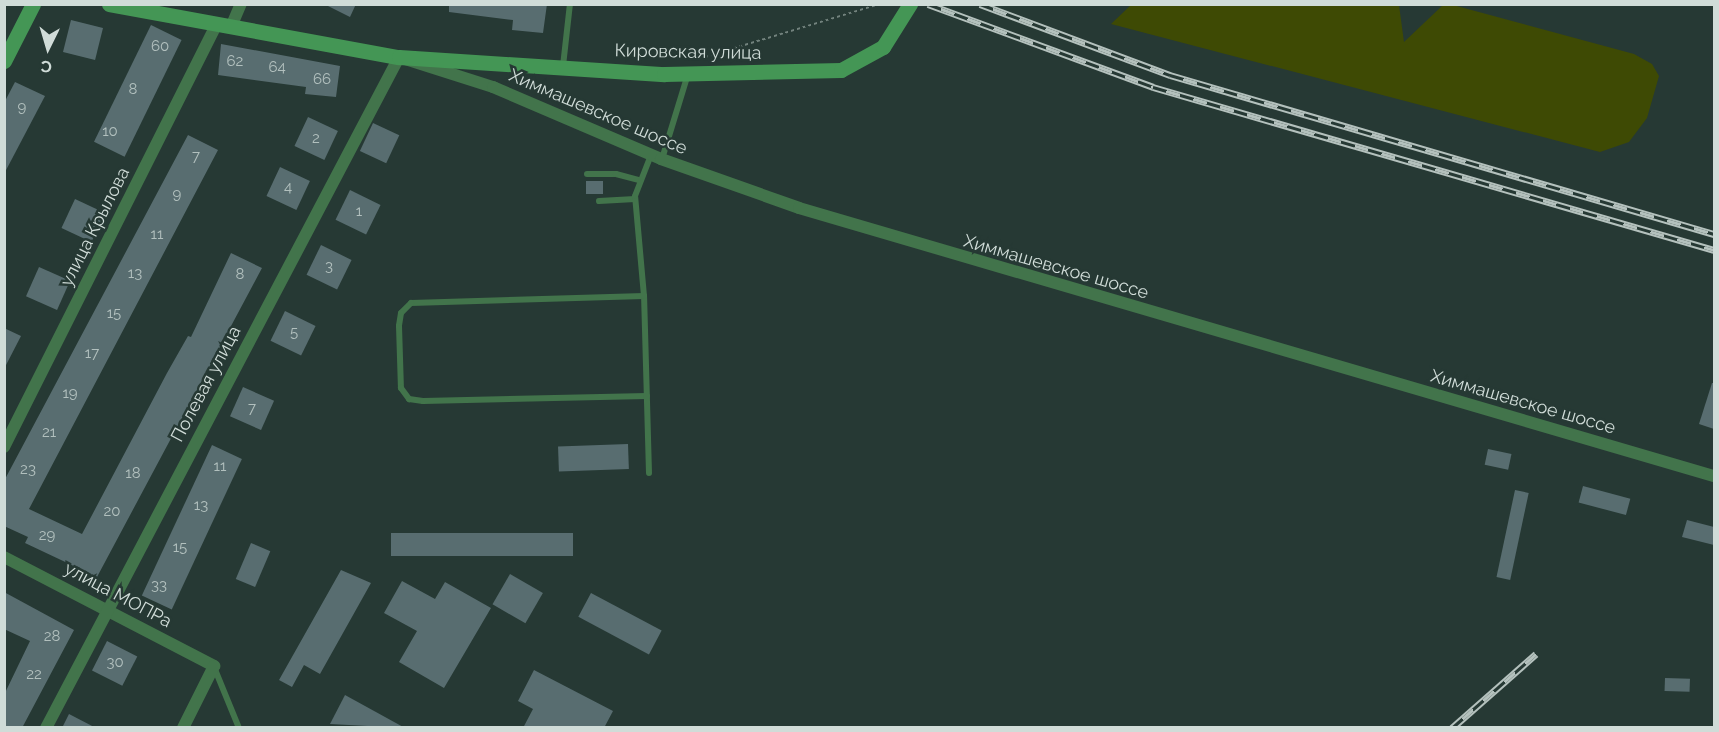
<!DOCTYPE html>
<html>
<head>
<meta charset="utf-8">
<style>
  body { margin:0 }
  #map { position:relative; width:1719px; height:732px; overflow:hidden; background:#263934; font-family:Raleway,sans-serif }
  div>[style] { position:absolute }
  .green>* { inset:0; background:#3e4a04 }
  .building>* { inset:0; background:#586d70; transform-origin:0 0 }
  .path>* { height:2px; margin-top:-1px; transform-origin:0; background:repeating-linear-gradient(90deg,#72827d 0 3px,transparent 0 6px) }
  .lane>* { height:6px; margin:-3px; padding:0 3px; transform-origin:3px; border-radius:3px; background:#42744b }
  .street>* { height:12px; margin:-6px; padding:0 6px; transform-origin:6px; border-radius:6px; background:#42744b }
  .secondary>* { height:15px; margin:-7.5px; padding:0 7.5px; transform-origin:7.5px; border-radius:7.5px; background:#449655 }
  .rail>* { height:7px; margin-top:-3.5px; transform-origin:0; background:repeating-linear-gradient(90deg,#263934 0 14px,#b4c1bd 0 28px); box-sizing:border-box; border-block:2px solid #b4c1bd }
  span { translate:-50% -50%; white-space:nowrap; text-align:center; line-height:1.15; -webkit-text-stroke:5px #263934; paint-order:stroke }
  .number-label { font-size:15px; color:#b2c0be }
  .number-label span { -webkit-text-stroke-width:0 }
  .street-label { font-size:18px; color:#d0dcd8 }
  .frame { position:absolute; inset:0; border:6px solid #d0dcd8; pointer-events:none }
  .north { position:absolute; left:18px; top:18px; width:60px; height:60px; -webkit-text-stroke:4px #263934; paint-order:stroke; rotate:185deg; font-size:16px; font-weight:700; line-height:24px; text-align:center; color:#d0dcd8 }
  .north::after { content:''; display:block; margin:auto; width:21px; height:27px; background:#d0dcd8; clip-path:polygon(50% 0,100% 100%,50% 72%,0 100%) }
</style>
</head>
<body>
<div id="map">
  <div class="green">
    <i style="clip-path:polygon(1132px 4px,1399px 5px,1404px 42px,1443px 5px,1453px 5px,1634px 54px,1652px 64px,1659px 76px,1647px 118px,1629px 142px,1600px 152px,1111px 24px)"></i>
  </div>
  <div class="building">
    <i style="clip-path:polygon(324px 4px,356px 4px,350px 17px)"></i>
    <i style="clip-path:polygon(449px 4px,547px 4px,543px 33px,512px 30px,513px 20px,449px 12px)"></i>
    <i style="left:71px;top:20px;width:33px;height:33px;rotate:14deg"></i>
    <i style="left:151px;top:25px;width:34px;height:130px;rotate:26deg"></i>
    <i style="clip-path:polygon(221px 44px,340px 66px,336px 97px,305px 94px,306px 87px,218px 75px)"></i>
    <i style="clip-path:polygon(15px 82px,45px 96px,4px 174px,4px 103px)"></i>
    <i style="left:308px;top:117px;width:33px;height:32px;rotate:25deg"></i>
    <i style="left:373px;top:123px;width:29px;height:31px;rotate:25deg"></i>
    <i style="clip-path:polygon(188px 135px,218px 150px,29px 509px,82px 534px,167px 373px,188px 336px,191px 337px,231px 253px,262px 268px,97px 577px,25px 543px,28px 537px,4px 526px,4px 481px)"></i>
    <i style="left:280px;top:167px;width:33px;height:32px;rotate:25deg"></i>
    <i style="left:586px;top:181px;width:17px;height:13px"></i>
    <i style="left:350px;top:190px;width:34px;height:33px;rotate:26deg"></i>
    <i style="left:75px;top:199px;width:33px;height:32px;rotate:25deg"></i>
    <i style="left:321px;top:245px;width:34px;height:33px;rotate:26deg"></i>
    <i style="left:39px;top:267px;width:34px;height:32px;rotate:24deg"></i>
    <i style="left:285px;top:311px;width:34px;height:33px;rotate:26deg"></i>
    <i style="clip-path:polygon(4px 328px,21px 336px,4px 369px)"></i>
    <i style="clip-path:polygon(1712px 383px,1714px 383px,1714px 429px,1699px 424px)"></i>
    <i style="left:243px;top:387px;width:34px;height:32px;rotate:24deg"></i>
    <i style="left:628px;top:444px;width:25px;height:70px;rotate:88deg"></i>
    <i style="left:212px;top:445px;width:33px;height:166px;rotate:25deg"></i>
    <i style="left:1488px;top:449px;width:24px;height:16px;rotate:12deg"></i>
    <i style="left:1583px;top:486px;width:49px;height:17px;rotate:15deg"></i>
    <i style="left:1515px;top:490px;width:14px;height:89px;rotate:12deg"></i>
    <i style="clip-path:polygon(1687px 520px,1714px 527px,1714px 545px,1682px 537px)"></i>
    <i style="left:573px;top:533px;width:23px;height:182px;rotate:90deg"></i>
    <i style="left:251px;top:543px;width:21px;height:39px;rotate:23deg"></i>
    <i style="clip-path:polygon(341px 570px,371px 583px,320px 674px,304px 665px,292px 687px,279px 680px)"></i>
    <i style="left:510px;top:574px;width:38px;height:35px;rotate:30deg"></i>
    <i style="clip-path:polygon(402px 581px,435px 599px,445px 582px,491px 608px,444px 688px,399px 662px,417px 631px,384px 613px)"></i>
    <i style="clip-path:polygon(4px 592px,74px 630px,22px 728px,4px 728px,4px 695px,30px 641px,4px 629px)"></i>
    <i style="left:591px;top:593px;width:80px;height:27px;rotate:28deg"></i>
    <i style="left:107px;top:641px;width:34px;height:33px;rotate:27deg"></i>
    <i style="clip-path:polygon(534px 670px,613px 711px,604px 728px,523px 728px,533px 709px,518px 701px)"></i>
    <i style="left:1665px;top:678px;width:25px;height:13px;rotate:2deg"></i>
    <i style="clip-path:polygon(345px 695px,405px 728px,330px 724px)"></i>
    <i style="clip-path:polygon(69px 714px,96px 728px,62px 728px)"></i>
  </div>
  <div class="path">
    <i style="left:705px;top:57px;width:182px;rotate:-16.9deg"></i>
  </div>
  <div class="lane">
    <i style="left:563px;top:66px;width:62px;rotate:-83.6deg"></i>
    <i style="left:662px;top:159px;width:89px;rotate:-73deg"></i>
    <i style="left:587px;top:174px;width:29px"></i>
    <i style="left:616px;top:174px;width:23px;rotate:15deg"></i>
    <i style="left:599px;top:201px;width:36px;rotate:-3deg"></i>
    <i style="left:644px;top:296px;width:233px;rotate:178.3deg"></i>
    <i style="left:411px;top:303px;width:14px;rotate:135deg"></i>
    <i style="left:401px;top:313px;width:13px;rotate:99deg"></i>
    <i style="left:399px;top:326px;width:62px;rotate:88.2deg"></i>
    <i style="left:401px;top:388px;width:14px;rotate:54deg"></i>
    <i style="left:409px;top:399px;width:14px;rotate:8deg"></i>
    <i style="left:423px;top:401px;width:224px;rotate:-1.3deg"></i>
    <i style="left:649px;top:473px;width:177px;rotate:-91.6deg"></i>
    <i style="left:644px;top:296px;width:100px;rotate:-95.1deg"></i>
    <i style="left:635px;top:196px;width:44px;rotate:-68.7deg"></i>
    <i style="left:214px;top:667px;width:66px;rotate:67.7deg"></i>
  </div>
  <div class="street">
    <i style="left:231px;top:27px;width:25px;rotate:-67deg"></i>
    <i style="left:4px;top:447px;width:474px;rotate:-63.3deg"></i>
    <i style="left:4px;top:557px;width:237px;rotate:27.4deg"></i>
    <i style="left:214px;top:666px;width:69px;rotate:116.6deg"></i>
    <i style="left:46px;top:728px;width:758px;rotate:-62.25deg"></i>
    <i style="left:399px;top:57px;width:99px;rotate:17.7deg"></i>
    <i style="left:493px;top:87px;width:183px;rotate:23.2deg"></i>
    <i style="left:661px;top:159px;width:146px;rotate:19.5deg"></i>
    <i style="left:799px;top:208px;width:953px;rotate:16.33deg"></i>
  </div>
  <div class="secondary">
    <i style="left:109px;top:4px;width:295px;rotate:10.4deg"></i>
    <i style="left:399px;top:57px;width:266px;rotate:3.7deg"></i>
    <i style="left:664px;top:74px;width:177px;rotate:-1.3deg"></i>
    <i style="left:841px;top:70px;width:48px;rotate:-28.7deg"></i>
    <i style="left:883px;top:47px;width:51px;rotate:-57.9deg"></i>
    <i style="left:4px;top:61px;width:64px;rotate:-63deg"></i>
  </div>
  <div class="rail">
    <i style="left:928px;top:4px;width:240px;rotate:20.2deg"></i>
    <i style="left:1153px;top:87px;width:584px;rotate:16.2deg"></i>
    <i style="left:980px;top:4px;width:203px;rotate:20.5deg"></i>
    <i style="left:1170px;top:75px;width:567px;rotate:16.29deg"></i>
    <i style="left:1452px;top:728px;width:112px;rotate:-41.4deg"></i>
  </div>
  <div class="number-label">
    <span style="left:160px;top:47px">60</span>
    <span style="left:235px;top:62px">62</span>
    <span style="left:277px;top:68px">64</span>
    <span style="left:322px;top:80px">66</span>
    <span style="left:133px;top:90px">8</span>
    <span style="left:22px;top:108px">9</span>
    <span style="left:110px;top:132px">10</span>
    <span style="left:316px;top:139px">2</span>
    <span style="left:196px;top:157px">7</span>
    <span style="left:288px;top:188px">4</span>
    <span style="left:177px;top:195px">9</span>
    <span style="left:359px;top:212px">1</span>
    <span style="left:157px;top:235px">11</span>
    <span style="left:329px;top:267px">3</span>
    <span style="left:135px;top:274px">13</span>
    <span style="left:240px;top:275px">8</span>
    <span style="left:114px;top:314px">15</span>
    <span style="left:294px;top:333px">5</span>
    <span style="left:92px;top:354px">17</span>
    <span style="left:70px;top:394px">19</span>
    <span style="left:252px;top:409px">7</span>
    <span style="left:49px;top:433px">21</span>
    <span style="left:220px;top:467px">11</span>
    <span style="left:28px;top:470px">23</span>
    <span style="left:133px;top:474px">18</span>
    <span style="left:201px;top:506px">13</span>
    <span style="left:112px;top:512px">20</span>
    <span style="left:47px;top:536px">29</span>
    <span style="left:180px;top:548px">15</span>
    <span style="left:159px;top:586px">33</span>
    <span style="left:52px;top:637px">28</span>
    <span style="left:115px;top:663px">30</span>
    <span style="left:34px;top:675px">22</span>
  </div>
  <div class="street-label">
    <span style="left:688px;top:52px;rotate:1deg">Кировская улица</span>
    <span style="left:598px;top:112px;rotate:23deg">Химмашевское шоссе</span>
    <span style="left:95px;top:227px;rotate:-63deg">улица Крылова</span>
    <span style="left:1056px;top:267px;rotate:16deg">Химмашевское шоссе</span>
    <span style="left:206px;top:384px;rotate:-62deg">Полевая улица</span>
    <span style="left:1523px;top:402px;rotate:16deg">Химмашевское шоссе</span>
    <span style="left:118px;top:595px;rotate:28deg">улица МОПРа</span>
  </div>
  <div class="frame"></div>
  <div class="north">С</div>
</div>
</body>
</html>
